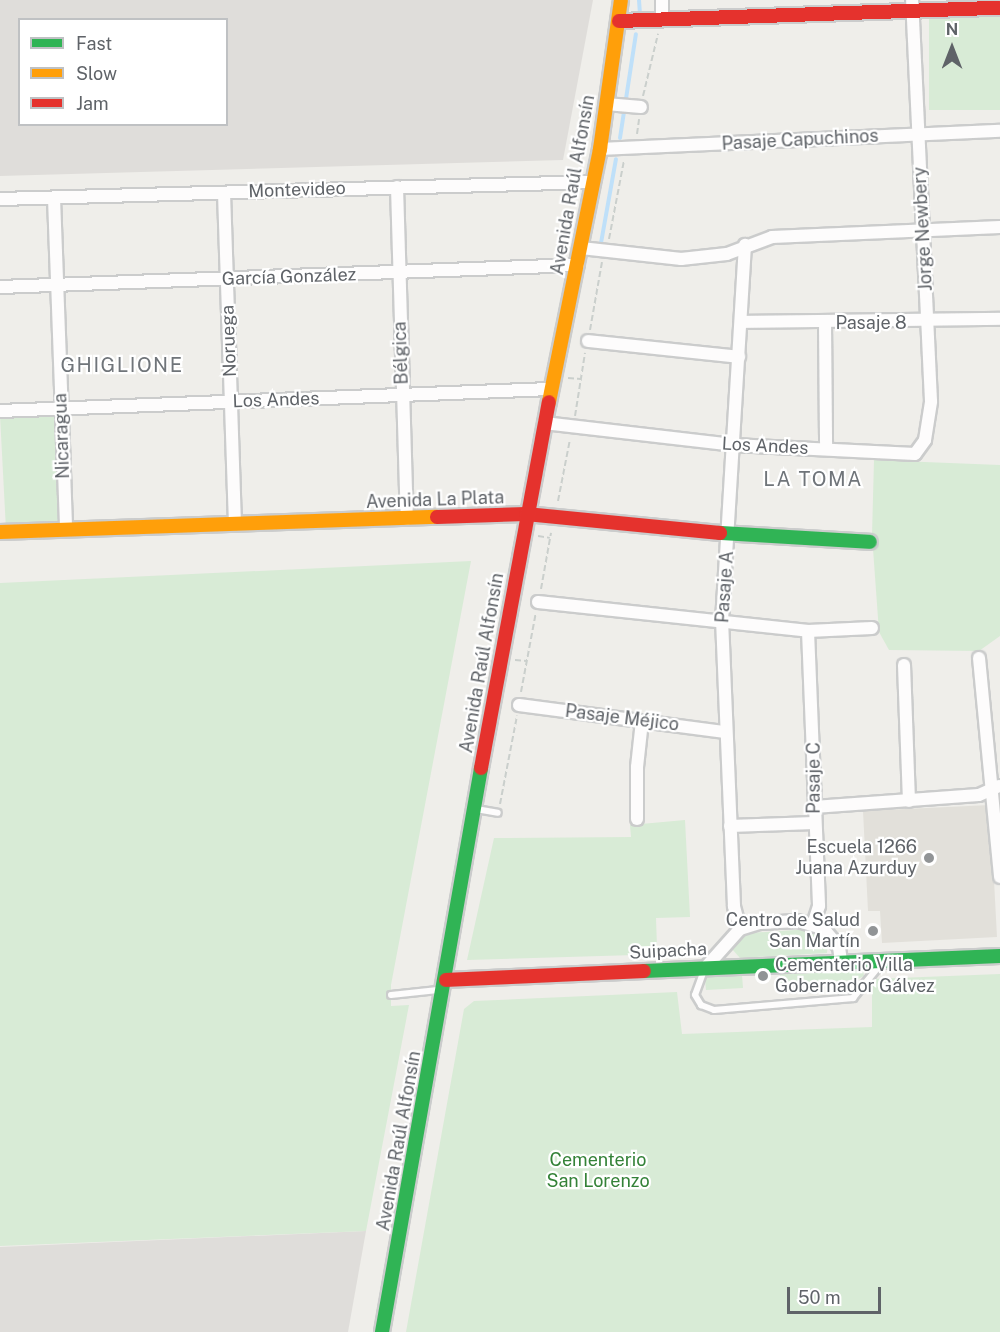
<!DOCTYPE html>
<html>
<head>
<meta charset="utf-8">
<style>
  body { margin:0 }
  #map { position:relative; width:1000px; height:1332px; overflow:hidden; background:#efeeea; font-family:"Public Sans",sans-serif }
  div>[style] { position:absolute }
  .industrial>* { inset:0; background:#dfddda }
  .education>* { inset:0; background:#e2e0da }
  .green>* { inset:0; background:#d8ebd6; transform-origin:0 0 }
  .stream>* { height:4px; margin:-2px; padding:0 2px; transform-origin:2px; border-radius:2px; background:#bfe0f9 }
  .path>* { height:2px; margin-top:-1px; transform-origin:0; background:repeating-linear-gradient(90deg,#cacfcc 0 6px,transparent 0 9px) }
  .roads { filter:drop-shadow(2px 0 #cbcccc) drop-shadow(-2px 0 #cbcccc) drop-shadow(0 2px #cbcccc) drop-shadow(0 -2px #cbcccc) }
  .lane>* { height:6px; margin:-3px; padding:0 3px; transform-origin:3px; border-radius:3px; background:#fdfcfc }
  .street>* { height:12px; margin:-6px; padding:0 6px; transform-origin:6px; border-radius:6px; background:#fdfcfc }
  .fast>* { height:14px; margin:-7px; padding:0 7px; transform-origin:7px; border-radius:7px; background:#30b455 }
  .slow>* { height:14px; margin:-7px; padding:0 7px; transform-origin:7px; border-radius:7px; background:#ff9f0a }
  .jam>* { height:14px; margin:-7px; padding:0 7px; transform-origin:7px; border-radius:7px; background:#e5322d }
  .dots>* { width:16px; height:16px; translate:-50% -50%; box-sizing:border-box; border:3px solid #fff; border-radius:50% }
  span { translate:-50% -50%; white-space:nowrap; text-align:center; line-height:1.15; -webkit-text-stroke:4.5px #fff; paint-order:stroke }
  .street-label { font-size:18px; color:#5f6368 }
  .poi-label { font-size:18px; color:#5f6368 }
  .right { translate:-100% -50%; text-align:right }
  .left { translate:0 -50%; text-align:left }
  .park-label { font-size:18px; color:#348238 }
  .neighbourhood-label { font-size:20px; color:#70757a; letter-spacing:1.5px }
  .legend { position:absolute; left:18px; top:18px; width:210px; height:108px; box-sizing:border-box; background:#fff; border:2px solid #bfc1c3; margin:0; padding:8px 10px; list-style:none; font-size:18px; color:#5f6368 }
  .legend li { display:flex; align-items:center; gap:12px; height:30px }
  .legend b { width:30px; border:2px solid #bfc1c3 }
  .north { position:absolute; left:922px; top:18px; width:60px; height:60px; -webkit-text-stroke:4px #fff; paint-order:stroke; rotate:0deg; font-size:16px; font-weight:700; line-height:24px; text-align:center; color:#5f6368 }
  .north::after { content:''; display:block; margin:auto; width:21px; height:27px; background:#5f6368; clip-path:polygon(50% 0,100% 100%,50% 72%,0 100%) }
  .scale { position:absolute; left:787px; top:1287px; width:94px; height:27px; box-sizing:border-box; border:3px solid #5f6368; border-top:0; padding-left:8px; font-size:18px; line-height:21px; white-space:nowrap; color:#5f6368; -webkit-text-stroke:4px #fff; paint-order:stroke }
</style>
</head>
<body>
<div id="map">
  <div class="industrial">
    <i style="clip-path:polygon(evenodd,0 0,593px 0,563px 160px,0 176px,0 0,20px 20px,226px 20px,226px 124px,20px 124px,20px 20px)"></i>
    <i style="clip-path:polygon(366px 1231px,348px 1332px,0 1332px,0 1247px)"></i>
  </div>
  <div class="education">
    <i style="clip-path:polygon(990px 805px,997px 937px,882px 943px,880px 911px,868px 911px,863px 811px)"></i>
  </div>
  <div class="green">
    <i style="left:1000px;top:16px;width:94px;height:71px;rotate:90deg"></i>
    <i style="left:56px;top:414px;width:108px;height:56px;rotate:87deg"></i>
    <i style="clip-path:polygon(874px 460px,1000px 465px,1000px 636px,979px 651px,889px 650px,879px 632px,872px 535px)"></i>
    <i style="clip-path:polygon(471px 561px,391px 985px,391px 1006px,409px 1005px,366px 1231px,0 1246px,0 583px)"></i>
    <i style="clip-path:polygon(685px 820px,690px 917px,656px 918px,657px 947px,635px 948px,635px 955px,467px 960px,494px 838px,631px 837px,630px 825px)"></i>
    <i style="clip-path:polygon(810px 929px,828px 942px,827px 953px,740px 958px,732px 949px,735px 941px,750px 933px)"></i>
    <i style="clip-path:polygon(863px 971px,864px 976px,856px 980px,780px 984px,780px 973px)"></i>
    <i style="clip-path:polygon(1000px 974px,1000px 1332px,406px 1332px,464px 1009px,474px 1001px,677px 992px,682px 1034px,872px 1027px,872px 979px)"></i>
    <i style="clip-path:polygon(742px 975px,743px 988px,706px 990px,705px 980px,709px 976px)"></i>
  </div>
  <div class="stream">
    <i style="left:639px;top:0;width:14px;rotate:86deg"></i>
    <i style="left:620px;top:138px;width:105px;rotate:-81.3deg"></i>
    <i style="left:601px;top:243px;width:85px;rotate:-79.9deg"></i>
  </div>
  <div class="path">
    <i style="left:643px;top:96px;width:64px;rotate:-76.4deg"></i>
    <i style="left:637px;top:134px;width:15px;rotate:-82deg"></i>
    <i style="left:609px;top:239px;width:80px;rotate:-79.2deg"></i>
    <i style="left:590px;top:330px;width:69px;rotate:-80deg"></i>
    <i style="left:568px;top:378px;width:13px;rotate:4deg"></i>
    <i style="left:575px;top:416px;width:64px;rotate:-81deg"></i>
    <i style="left:558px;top:501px;width:63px;rotate:-79deg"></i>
    <i style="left:538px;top:536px;width:12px;rotate:9deg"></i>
    <i style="left:541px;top:589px;width:57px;rotate:-79.9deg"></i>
    <i style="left:515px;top:660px;width:12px;rotate:5deg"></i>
    <i style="left:521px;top:692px;width:81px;rotate:-79.4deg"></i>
    <i style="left:500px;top:804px;width:90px;rotate:-79.1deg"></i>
  </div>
  <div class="roads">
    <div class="lane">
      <i style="left:476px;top:809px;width:22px;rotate:10deg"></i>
      <i style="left:703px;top:973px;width:23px;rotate:110deg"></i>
      <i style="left:695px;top:995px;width:12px;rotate:59deg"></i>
      <i style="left:701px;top:1005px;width:14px;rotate:21deg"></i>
      <i style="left:714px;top:1010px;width:140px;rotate:-4.9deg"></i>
      <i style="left:853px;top:998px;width:43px;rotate:-50.7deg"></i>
      <i style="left:391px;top:995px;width:47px;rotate:-6.1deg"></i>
    </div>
    <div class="street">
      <i style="left:662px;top:0;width:19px;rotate:90deg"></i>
      <i style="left:606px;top:104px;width:35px;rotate:5deg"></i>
      <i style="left:600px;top:149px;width:400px;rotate:-2.6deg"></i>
      <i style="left:397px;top:187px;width:332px;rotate:88.3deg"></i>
      <i style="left:224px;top:193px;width:331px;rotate:88.1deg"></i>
      <i style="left:54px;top:198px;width:332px;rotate:87.9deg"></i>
      <i style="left:0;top:199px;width:594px;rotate:-1.64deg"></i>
      <i style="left:581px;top:248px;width:101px;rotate:6.3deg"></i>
      <i style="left:681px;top:259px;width:46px;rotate:-6.2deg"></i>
      <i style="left:727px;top:254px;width:48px;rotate:-20.7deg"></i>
      <i style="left:772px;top:237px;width:228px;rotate:-2.5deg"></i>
      <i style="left:0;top:287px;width:578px;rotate:-2.18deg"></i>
      <i style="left:741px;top:322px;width:259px;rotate:-0.7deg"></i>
      <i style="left:825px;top:323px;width:126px;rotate:89.5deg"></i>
      <i style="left:588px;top:341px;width:152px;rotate:6deg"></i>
      <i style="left:0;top:411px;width:551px;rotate:-2.29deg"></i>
      <i style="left:544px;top:423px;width:190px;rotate:6.6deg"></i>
      <i style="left:733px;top:445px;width:182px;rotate:2.8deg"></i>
      <i style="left:915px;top:454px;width:17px;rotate:-54deg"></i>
      <i style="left:925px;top:440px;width:39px;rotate:-81deg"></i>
      <i style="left:931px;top:401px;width:401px;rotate:-92.7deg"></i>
      <i style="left:538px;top:602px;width:272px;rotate:6.1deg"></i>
      <i style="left:808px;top:631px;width:64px;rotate:-2.7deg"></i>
      <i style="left:808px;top:631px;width:275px;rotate:87.7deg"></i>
      <i style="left:819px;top:906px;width:19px;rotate:108deg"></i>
      <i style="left:979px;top:658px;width:220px;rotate:84.5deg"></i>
      <i style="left:904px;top:665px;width:136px;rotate:87.9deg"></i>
      <i style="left:519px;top:705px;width:208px;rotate:7.5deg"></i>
      <i style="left:814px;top:807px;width:165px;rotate:-4.2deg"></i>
      <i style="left:979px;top:795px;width:22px;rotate:-24deg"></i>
      <i style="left:637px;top:819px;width:52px;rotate:-90deg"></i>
      <i style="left:637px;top:767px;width:46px;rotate:-83.8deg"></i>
      <i style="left:730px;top:826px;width:84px;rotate:-2deg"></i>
      <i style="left:740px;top:929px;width:24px;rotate:-105deg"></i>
      <i style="left:734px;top:906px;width:285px;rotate:-92.4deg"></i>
      <i style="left:722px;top:621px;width:377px;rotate:-86.5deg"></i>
      <i style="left:706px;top:967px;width:51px;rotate:-48.2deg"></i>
      <i style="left:740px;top:929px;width:21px;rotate:-17deg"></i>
      <i style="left:760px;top:923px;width:38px;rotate:-3deg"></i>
      <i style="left:798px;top:921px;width:26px;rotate:16deg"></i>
      <i style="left:823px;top:928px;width:25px;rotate:50deg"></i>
      <i style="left:839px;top:947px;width:15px;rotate:82deg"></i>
    </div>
    <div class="fast">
      <i style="left:720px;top:533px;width:150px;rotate:3.4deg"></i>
      <i style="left:644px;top:971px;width:356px;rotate:-2.4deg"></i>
      <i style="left:382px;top:1332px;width:573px;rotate:-80.04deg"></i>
    </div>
    <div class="slow">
      <i style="left:549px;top:402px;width:258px;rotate:-78.6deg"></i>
      <i style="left:600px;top:149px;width:150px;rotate:-82deg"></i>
      <i style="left:0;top:532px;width:437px;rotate:-2deg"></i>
    </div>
    <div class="jam">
      <i style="left:619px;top:21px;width:381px;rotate:-2deg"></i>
      <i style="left:437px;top:517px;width:89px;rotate:-1.9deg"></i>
      <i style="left:526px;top:514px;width:195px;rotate:5.6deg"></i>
      <i style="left:481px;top:768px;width:372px;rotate:-79.5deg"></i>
      <i style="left:446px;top:980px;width:198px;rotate:-2.6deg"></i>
    </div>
  </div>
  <div class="dots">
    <i style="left:929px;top:858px;background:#919496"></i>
    <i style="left:873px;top:931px;background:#919496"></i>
    <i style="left:763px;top:976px;background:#919496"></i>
  </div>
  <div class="street-label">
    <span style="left:800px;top:140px;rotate:-3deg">Pasaje Capuchinos</span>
    <span style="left:573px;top:185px;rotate:-80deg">Avenida Raúl Alfonsín</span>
    <span style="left:297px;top:190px;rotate:-2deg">Montevideo</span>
    <span style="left:923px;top:229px;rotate:-93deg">Jorge Newbery</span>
    <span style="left:289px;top:277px;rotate:-2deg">García González</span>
    <span style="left:871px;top:323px">Pasaje 8</span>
    <span style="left:229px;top:341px;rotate:-92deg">Noruega</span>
    <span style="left:401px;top:353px;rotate:-92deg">Bélgica</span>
    <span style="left:276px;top:400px;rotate:-2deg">Los Andes</span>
    <span style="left:62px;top:436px;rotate:-92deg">Nicaragua</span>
    <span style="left:765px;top:446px;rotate:3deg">Los Andes</span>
    <span style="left:435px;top:500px;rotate:-2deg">Avenida La Plata</span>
    <span style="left:725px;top:587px;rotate:-86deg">Pasaje A</span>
    <span style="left:482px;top:663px;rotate:-80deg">Avenida Raúl Alfonsín</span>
    <span style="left:622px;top:718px;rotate:7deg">Pasaje Méjico</span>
    <span style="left:814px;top:778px;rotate:-90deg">Pasaje C</span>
    <span style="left:668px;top:951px;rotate:-3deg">Suipacha</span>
    <span style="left:399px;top:1141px;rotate:-80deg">Avenida Raúl Alfonsín</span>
  </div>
  <div class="poi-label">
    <span class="right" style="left:917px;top:858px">Escuela 1266<br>Juana Azurduy</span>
    <span class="right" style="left:860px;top:931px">Centro de Salud<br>San Martín</span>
    <span class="left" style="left:775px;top:976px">Cementerio Villa<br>Gobernador Gálvez</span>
  </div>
  <div class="park-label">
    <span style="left:598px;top:1171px">Cementerio<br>San Lorenzo</span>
  </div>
  <div class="neighbourhood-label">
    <span style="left:122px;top:365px">GHIGLIONE</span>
    <span style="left:813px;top:479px">LA TOMA</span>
  </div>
  <ul class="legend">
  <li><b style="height:8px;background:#30b455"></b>Fast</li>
  <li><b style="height:8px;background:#ff9f0a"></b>Slow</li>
  <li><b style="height:8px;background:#e5322d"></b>Jam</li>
  </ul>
  <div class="north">N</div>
  <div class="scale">50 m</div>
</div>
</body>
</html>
